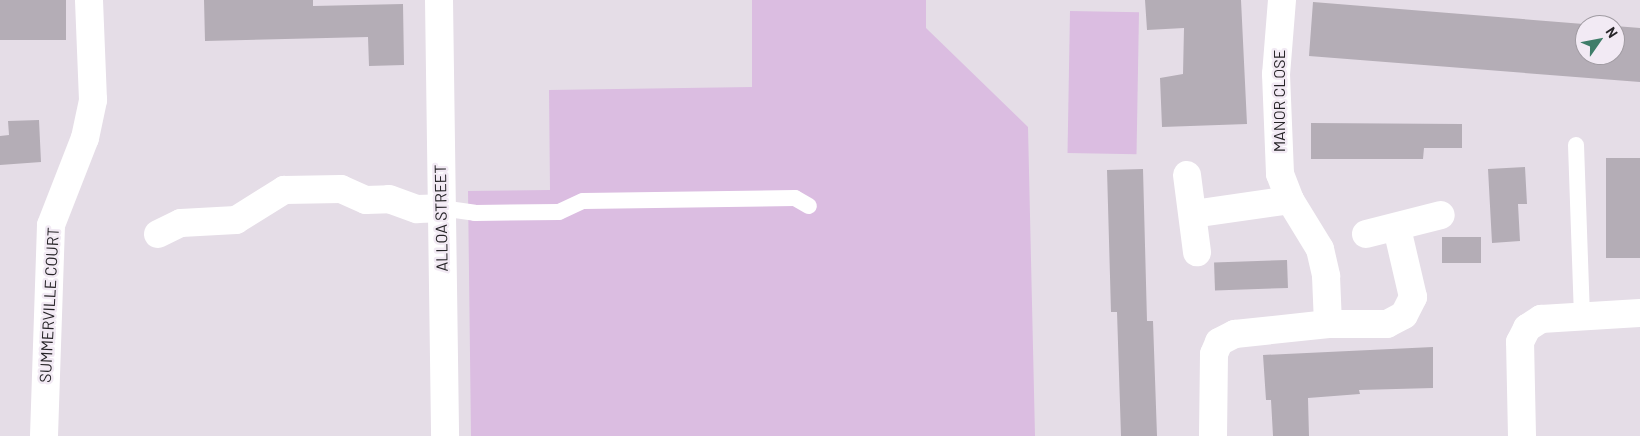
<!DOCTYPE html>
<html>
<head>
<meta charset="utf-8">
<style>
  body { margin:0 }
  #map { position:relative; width:1640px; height:436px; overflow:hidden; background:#e5dde7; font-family:Barlow,sans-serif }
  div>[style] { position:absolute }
  .green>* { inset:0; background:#dbbde1; transform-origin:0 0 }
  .building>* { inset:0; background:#b4adb6; transform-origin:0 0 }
  .service>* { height:16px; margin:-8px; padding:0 8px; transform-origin:8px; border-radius:8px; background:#fff }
  .minor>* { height:28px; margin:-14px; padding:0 14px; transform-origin:14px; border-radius:14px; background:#fff }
  .tertiary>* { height:28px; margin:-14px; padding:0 14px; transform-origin:14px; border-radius:14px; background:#fff }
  span { translate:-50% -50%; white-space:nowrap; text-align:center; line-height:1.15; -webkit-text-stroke:5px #f2eaf4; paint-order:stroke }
  .street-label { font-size:16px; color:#262427 }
  .north { position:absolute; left:1575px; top:15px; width:50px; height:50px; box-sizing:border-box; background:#f2eaf4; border:1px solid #a09ba2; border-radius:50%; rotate:57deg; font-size:14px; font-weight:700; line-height:20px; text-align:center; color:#262427 }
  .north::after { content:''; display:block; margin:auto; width:18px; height:22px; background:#3f7d69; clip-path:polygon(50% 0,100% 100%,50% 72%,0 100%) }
</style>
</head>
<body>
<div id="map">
  <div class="green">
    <i style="clip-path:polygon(752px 0,926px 0,926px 28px,1028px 127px,1035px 436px,471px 436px,468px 191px,550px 190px,549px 90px,752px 87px)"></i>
    <i style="left:1070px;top:11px;width:69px;height:142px;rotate:1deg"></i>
  </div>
  <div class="building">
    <i style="left:0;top:0;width:66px;height:40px"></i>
    <i style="clip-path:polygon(204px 0,313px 0,313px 6px,403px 4px,404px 65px,369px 66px,368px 37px,205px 41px)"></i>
    <i style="clip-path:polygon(1145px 0,1241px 0,1247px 124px,1162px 127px,1160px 78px,1183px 74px,1184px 28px,1147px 30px)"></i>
    <i style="clip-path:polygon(1313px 2px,1596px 25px,1585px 25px,1585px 55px,1615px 55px,1615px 26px,1640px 28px,1640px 82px,1309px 56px)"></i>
    <i style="clip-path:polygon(39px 120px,41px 162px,0 165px,0 136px,9px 135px,8px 121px)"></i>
    <i style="clip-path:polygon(1311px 123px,1462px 124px,1462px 148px,1424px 148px,1423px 159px,1311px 159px)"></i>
    <i style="left:1640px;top:158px;width:100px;height:34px;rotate:90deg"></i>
    <i style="clip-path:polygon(1525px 167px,1527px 204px,1518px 204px,1520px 241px,1492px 243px,1488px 169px)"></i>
    <i style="clip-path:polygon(1143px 169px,1147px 321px,1153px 321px,1157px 436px,1121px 436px,1117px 312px,1111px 312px,1107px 170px)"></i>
    <i style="left:1481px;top:237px;width:26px;height:39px;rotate:90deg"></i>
    <i style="left:1287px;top:260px;width:28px;height:73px;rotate:88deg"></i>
    <i style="clip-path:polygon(1433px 347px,1433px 388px,1359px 390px,1360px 394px,1308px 398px,1309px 436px,1273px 436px,1271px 400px,1266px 400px,1263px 355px)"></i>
  </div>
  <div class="service">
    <i style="left:1576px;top:145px;width:172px;rotate:88deg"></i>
    <i style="left:441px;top:208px;width:34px;rotate:8deg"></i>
    <i style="left:475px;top:213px;width:84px;rotate:-0.7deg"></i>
    <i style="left:559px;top:212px;width:26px;rotate:-25deg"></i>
    <i style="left:583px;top:201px;width:212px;rotate:-0.8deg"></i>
    <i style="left:795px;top:198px;width:16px;rotate:30deg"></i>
  </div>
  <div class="minor">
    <i style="left:439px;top:0;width:436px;rotate:89.2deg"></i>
    <i style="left:1282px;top:0;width:74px;rotate:94.6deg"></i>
    <i style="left:1276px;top:74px;width:100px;rotate:87.7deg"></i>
    <i style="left:1280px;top:174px;width:28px;rotate:69deg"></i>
    <i style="left:1290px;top:200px;width:57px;rotate:58.5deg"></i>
    <i style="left:1320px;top:249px;width:28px;rotate:77deg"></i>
    <i style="left:1326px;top:276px;width:48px;rotate:87.6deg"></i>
    <i style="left:1187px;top:175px;width:78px;rotate:82.6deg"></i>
    <i style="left:1193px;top:214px;width:98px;rotate:-8.2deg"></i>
    <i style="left:158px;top:234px;width:25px;rotate:-26deg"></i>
    <i style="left:181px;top:223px;width:55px;rotate:-3.1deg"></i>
    <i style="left:236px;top:220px;width:57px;rotate:-32deg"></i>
    <i style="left:284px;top:190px;width:57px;rotate:-1deg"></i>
    <i style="left:341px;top:189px;width:27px;rotate:24deg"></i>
    <i style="left:366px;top:200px;width:23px;rotate:-2deg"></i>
    <i style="left:389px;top:199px;width:30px;rotate:20deg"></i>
    <i style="left:417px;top:209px;width:24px;rotate:-2deg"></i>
    <i style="left:1366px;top:234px;width:77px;rotate:-14.2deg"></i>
    <i style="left:44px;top:436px;width:211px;rotate:-88.1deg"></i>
    <i style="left:51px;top:225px;width:93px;rotate:-68.7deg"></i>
    <i style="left:85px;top:138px;width:39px;rotate:-78deg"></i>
    <i style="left:93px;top:100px;width:100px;rotate:-92.3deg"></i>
    <i style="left:1213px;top:436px;width:82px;rotate:-89.3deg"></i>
    <i style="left:1214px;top:354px;width:13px;rotate:-67deg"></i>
    <i style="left:1219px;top:342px;width:18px;rotate:-27deg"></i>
    <i style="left:1235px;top:334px;width:94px;rotate:-6.1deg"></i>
    <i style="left:1328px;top:324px;width:59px"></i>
    <i style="left:1387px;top:324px;width:19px;rotate:-28deg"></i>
    <i style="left:1404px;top:315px;width:20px;rotate:-63deg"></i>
    <i style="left:1413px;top:297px;width:71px;rotate:-103.1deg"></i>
  </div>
  <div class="tertiary">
    <i style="left:1522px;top:436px;width:94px;rotate:-91.2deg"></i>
    <i style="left:1520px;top:342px;width:16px;rotate:-63deg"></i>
    <i style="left:1527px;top:328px;width:17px;rotate:-33deg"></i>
    <i style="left:1541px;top:319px;width:99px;rotate:-3.5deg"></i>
  </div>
  <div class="street-label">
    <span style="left:1279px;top:101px;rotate:-90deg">MANOR CLOSE</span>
    <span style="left:441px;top:218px;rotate:-91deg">ALLOA STREET</span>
    <span style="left:49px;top:305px;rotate:-87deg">SUMMERVILLE COURT</span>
  </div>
  <div class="north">N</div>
</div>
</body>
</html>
